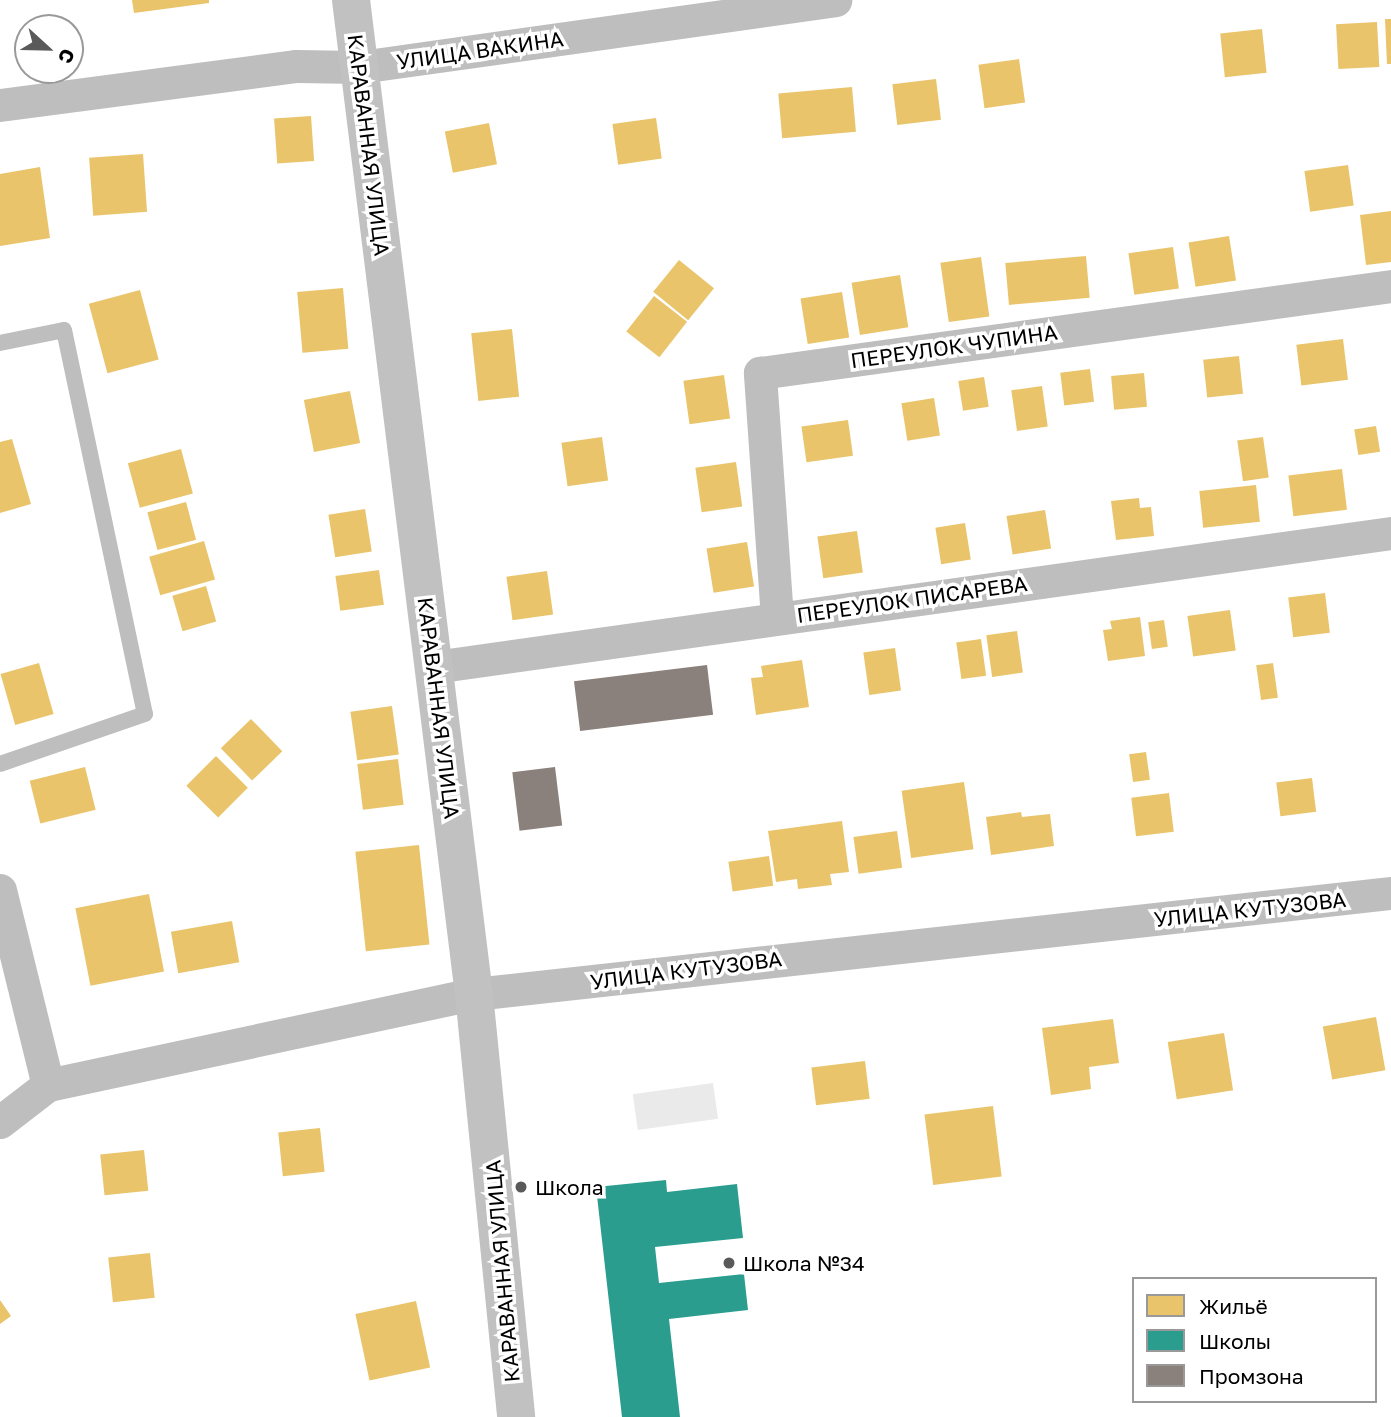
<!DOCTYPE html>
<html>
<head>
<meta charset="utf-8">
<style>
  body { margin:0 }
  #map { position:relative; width:1391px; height:1417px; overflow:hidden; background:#fff; font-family:"Golos Text",sans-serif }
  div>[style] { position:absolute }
  .green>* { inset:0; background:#eaeaea; transform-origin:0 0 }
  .homes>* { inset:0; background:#e9c46a; transform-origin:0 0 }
  .schools>* { inset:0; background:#2a9d8f }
  .industry>* { inset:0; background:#8a817c; transform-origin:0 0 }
  .lane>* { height:16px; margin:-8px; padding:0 8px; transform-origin:8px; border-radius:8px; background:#bebebe }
  .street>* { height:33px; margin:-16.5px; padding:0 16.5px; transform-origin:16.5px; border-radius:16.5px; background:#bebebe }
  .secondary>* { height:38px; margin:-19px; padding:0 19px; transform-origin:19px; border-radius:19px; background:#c1c1c1 }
  .dots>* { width:19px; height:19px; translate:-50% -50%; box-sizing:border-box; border:4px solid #fff; border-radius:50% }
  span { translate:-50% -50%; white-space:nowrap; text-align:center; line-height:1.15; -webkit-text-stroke:7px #fff; paint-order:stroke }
  .street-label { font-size:21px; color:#000 }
  .poi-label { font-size:21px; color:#000 }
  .left { translate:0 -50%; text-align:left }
  .legend { position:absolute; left:1132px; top:1277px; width:245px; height:126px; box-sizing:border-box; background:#fff; border:2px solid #999; margin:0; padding:9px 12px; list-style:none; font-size:21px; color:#000 }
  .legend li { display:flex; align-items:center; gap:14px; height:35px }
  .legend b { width:35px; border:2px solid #999 }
  .north { position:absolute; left:14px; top:14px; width:70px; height:70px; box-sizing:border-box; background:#fff; border:2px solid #999; border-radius:50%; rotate:112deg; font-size:19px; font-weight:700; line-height:28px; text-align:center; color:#000 }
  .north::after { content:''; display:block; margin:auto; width:24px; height:32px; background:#595959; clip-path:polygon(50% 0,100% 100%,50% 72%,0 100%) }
</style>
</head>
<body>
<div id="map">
  <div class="green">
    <i style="left:713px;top:1083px;width:36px;height:81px;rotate:82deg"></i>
  </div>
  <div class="homes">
    <i style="clip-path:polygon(132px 0,209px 0,209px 3px,134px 13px)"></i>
    <i style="clip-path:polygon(1385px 19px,1391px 19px,1391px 64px,1387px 64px)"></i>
    <i style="left:1377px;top:22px;width:45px;height:41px;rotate:87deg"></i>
    <i style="left:1262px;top:29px;width:44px;height:42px;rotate:84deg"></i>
    <i style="left:1019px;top:59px;width:44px;height:41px;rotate:82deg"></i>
    <i style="left:936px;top:79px;width:41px;height:44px;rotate:83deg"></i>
    <i style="left:852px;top:87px;width:45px;height:74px;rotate:85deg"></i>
    <i style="left:311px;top:116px;width:45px;height:37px;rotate:86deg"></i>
    <i style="left:656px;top:118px;width:41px;height:44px;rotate:82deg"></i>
    <i style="left:489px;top:123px;width:42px;height:45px;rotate:79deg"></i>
    <i style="left:143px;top:154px;width:58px;height:54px;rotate:86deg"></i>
    <i style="left:1348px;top:165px;width:41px;height:44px;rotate:82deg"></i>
    <i style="clip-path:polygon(40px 167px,50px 238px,0 246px,0 174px)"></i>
    <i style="clip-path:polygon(1391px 211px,1391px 262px,1366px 265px,1360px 215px)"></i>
    <i style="left:1229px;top:236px;width:45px;height:41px;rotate:81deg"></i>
    <i style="left:1173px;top:247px;width:42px;height:45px;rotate:82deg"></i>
    <i style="left:1086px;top:256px;width:42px;height:81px;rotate:85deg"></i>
    <i style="left:981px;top:257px;width:60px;height:41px;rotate:82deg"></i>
    <i style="left:679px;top:260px;width:45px;height:41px;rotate:39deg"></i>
    <i style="left:900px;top:275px;width:53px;height:49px;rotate:81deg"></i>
    <i style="left:343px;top:288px;width:61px;height:46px;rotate:85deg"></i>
    <i style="left:140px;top:290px;width:72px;height:53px;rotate:75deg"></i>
    <i style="left:842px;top:292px;width:46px;height:42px;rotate:81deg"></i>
    <i style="left:654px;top:296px;width:42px;height:45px;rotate:38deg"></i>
    <i style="left:512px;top:329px;width:68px;height:41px;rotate:84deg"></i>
    <i style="left:1343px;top:339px;width:41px;height:47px;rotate:83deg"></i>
    <i style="left:1239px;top:356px;width:38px;height:36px;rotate:84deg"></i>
    <i style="left:1090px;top:369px;width:33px;height:30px;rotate:83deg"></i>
    <i style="left:1144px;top:373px;width:34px;height:33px;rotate:85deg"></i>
    <i style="left:724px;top:375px;width:44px;height:41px;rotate:82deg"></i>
    <i style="left:984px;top:377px;width:30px;height:26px;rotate:81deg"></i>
    <i style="left:1042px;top:386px;width:41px;height:31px;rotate:82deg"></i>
    <i style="left:350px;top:391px;width:53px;height:47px;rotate:79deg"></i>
    <i style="left:934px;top:398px;width:38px;height:33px;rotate:81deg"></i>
    <i style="left:848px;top:420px;width:36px;height:47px;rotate:82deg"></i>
    <i style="left:1376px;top:426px;width:26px;height:22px;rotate:81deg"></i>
    <i style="left:602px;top:437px;width:44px;height:41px;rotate:82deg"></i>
    <i style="left:1263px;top:437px;width:41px;height:26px;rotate:82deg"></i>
    <i style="clip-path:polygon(12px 439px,31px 504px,0 513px,0 442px)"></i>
    <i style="left:181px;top:449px;width:46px;height:55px;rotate:75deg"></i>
    <i style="left:736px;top:462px;width:45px;height:41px;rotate:82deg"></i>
    <i style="left:1342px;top:469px;width:41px;height:54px;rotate:83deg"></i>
    <i style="left:1256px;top:485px;width:37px;height:57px;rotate:84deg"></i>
    <i style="clip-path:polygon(1139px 498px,1140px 508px,1151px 507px,1154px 536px,1116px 540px,1111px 501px)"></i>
    <i style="left:186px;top:502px;width:39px;height:40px;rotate:75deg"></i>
    <i style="left:365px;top:509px;width:43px;height:37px;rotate:81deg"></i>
    <i style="left:1045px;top:510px;width:39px;height:39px;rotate:81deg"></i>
    <i style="left:965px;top:523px;width:37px;height:30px;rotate:81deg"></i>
    <i style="left:857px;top:531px;width:42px;height:40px;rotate:82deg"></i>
    <i style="left:204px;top:541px;width:40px;height:57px;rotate:74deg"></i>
    <i style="left:747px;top:542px;width:45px;height:41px;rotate:81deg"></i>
    <i style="left:379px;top:570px;width:35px;height:44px;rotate:82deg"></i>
    <i style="left:547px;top:571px;width:44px;height:41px;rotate:82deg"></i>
    <i style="left:206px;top:586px;width:37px;height:35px;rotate:74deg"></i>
    <i style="left:1325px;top:593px;width:40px;height:37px;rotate:83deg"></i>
    <i style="left:1230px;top:610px;width:41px;height:43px;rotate:82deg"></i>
    <i style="clip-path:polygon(1140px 617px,1145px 656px,1108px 661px,1103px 630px,1112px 629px,1110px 621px)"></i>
    <i style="left:1164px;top:620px;width:27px;height:16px;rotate:82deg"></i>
    <i style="left:1017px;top:631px;width:42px;height:31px;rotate:82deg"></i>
    <i style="left:981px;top:639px;width:37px;height:25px;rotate:82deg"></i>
    <i style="left:895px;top:648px;width:43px;height:32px;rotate:82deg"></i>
    <i style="clip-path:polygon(802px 660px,809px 707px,756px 715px,751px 678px,763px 677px,761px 666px)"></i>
    <i style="left:39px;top:663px;width:53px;height:40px;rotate:74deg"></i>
    <i style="left:1273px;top:663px;width:35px;height:17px;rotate:82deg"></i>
    <i style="left:392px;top:706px;width:49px;height:42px;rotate:82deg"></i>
    <i style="left:251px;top:719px;width:45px;height:42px;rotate:46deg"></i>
    <i style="left:1146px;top:752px;width:28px;height:17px;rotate:82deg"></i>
    <i style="left:216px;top:756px;width:45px;height:42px;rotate:45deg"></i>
    <i style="left:398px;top:759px;width:46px;height:41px;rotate:83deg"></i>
    <i style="left:85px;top:767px;width:44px;height:57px;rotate:76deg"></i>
    <i style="left:1312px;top:778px;width:34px;height:36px;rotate:83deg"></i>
    <i style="left:964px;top:782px;width:68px;height:63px;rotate:82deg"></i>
    <i style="left:1169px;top:793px;width:39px;height:38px;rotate:83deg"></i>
    <i style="clip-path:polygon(1021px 812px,1022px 817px,1050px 814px,1054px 846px,991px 855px,986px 817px)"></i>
    <i style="clip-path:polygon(842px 821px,849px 872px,830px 874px,832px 885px,798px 889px,797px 879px,776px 882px,768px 831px)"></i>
    <i style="left:897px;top:831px;width:37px;height:44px;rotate:82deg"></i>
    <i style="left:419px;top:845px;width:100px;height:64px;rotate:84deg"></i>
    <i style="left:769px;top:856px;width:30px;height:41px;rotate:82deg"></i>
    <i style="left:149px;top:894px;width:79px;height:75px;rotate:79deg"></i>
    <i style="left:232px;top:921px;width:42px;height:62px;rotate:80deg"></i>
    <i style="left:1376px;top:1017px;width:54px;height:54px;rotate:80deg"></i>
    <i style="clip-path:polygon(1113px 1019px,1119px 1063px,1089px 1067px,1091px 1089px,1051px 1095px,1042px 1028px)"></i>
    <i style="left:1224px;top:1033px;width:58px;height:57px;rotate:81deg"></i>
    <i style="left:865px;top:1061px;width:38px;height:54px;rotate:83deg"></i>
    <i style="left:993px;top:1106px;width:71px;height:69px;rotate:83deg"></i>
    <i style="left:320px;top:1128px;width:44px;height:42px;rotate:84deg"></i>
    <i style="left:144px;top:1150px;width:41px;height:44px;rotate:84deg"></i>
    <i style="left:150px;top:1253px;width:45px;height:42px;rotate:84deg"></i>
    <i style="clip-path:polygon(0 1300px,11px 1316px,0 1324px)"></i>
    <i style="left:416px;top:1301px;width:68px;height:62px;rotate:78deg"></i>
  </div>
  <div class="schools">
    <i style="clip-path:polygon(666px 1180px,667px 1192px,737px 1184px,743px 1238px,655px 1247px,659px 1283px,744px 1274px,748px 1310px,669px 1319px,680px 1417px,622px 1417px,596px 1187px)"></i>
  </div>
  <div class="industry">
    <i style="left:707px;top:665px;width:50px;height:134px;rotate:83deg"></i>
    <i style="left:555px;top:767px;width:59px;height:43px;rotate:83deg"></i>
  </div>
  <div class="lane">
    <i style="left:0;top:343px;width:65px;rotate:-11.5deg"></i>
    <i style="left:64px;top:330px;width:392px;rotate:78.1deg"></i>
    <i style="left:145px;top:714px;width:153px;rotate:161deg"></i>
  </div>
  <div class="street">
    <i style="left:0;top:105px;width:299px;rotate:-7.5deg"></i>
    <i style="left:296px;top:66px;width:64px;rotate:0.9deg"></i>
    <i style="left:360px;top:67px;width:480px;rotate:-8deg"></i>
    <i style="left:777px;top:618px;width:246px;rotate:-94deg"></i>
    <i style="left:760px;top:373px;width:637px;rotate:-7.85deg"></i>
    <i style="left:434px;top:667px;width:966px;rotate:-7.97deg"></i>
    <i style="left:0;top:890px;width:201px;rotate:76.2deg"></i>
    <i style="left:0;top:1122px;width:61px;rotate:-37.6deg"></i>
    <i style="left:48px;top:1085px;width:436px;rotate:-12.1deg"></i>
    <i style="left:474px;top:994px;width:923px;rotate:-6.29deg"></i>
  </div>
  <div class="secondary">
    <i style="left:351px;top:0;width:1002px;rotate:82.95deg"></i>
    <i style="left:474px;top:994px;width:425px;rotate:84.3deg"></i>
  </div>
  <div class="dots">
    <i style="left:521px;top:1187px;background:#595959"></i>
    <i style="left:729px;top:1263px;background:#595959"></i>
  </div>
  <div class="street-label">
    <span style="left:480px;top:50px;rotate:-8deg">УЛИЦА ВАКИНА</span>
    <span style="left:369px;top:145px;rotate:83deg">КАРАВАННАЯ УЛИЦА</span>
    <span style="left:954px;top:346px;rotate:-8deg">ПЕРЕУЛОК ЧУПИНА</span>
    <span style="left:912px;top:599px;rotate:-8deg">ПЕРЕУЛОК ПИСАРЕВА</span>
    <span style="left:439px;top:708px;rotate:83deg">КАРАВАННАЯ УЛИЦА</span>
    <span style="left:1250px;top:909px;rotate:-6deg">УЛИЦА КУТУЗОВА</span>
    <span style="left:686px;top:970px;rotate:-7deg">УЛИЦА КУТУЗОВА</span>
    <span style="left:502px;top:1271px;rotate:-95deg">КАРАВАННАЯ УЛИЦА</span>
  </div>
  <div class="poi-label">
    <span class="left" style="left:535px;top:1187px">Школа</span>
    <span class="left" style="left:743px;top:1263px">Школа №34</span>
  </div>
  <ul class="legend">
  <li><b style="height:19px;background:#e9c46a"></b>Жильё</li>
  <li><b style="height:19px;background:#2a9d8f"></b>Школы</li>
  <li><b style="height:19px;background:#8a817c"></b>Промзона</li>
  </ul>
  <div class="north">С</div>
</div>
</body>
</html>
